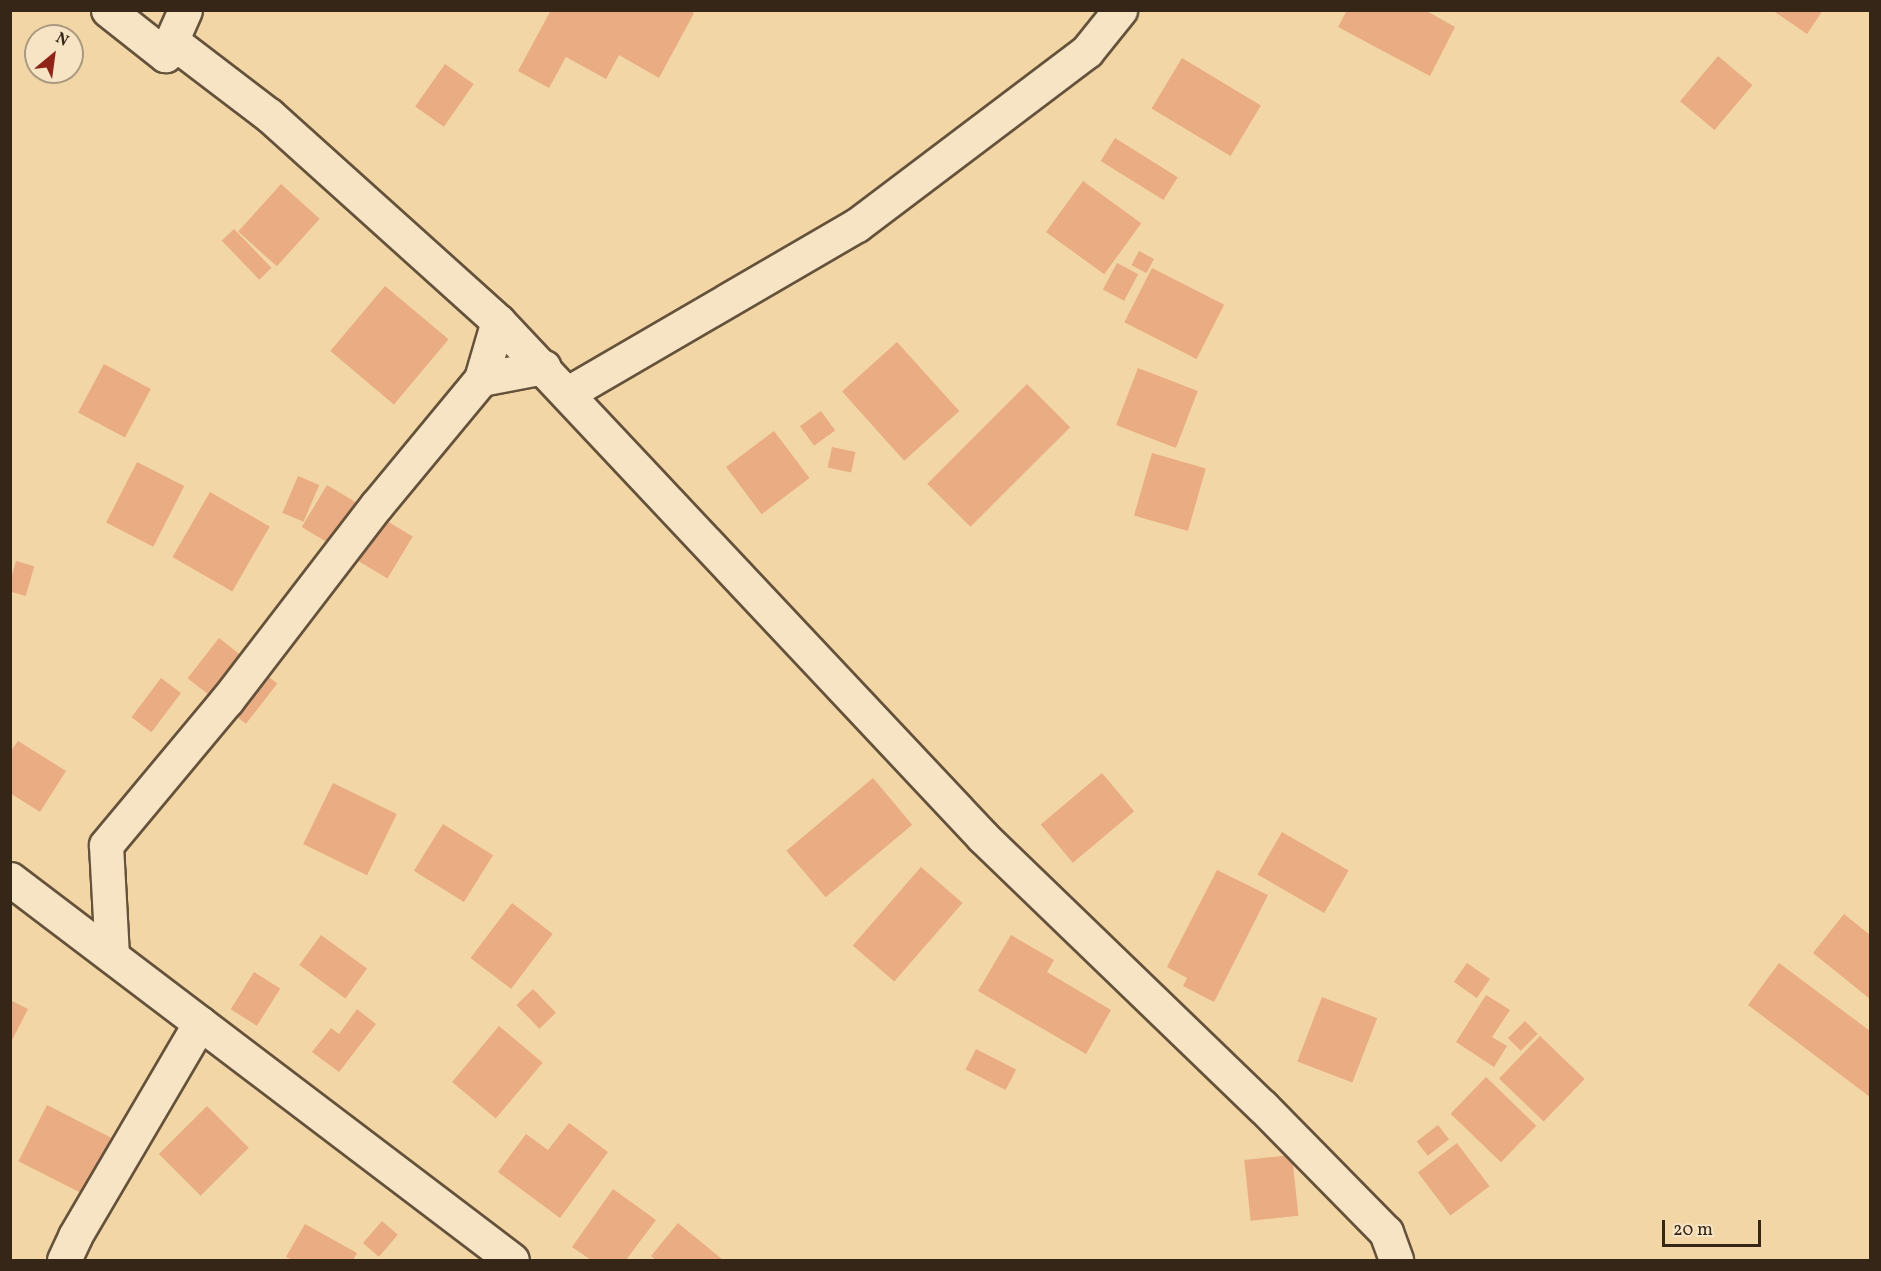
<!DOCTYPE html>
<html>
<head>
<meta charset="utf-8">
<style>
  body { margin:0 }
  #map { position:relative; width:1881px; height:1271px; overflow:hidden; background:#f2d6a6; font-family:Vollkorn,serif }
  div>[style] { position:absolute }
  .building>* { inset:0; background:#eaac82; transform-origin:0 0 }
  .roads { filter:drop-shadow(2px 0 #65523b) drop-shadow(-2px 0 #65523b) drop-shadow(0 2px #65523b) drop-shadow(0 -2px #65523b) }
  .minor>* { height:33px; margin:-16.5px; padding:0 16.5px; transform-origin:16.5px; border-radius:16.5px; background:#f7e4c5 }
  span { translate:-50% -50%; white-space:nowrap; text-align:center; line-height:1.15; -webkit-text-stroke:4.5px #f7e4c5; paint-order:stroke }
  .frame { position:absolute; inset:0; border:12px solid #362617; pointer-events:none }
  .north { position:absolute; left:24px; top:24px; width:60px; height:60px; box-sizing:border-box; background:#f7e4c5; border:2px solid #aa987f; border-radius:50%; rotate:29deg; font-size:16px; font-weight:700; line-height:24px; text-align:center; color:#362617 }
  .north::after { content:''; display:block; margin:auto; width:21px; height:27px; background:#8f2418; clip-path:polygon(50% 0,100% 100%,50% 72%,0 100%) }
  .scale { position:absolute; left:1662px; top:1220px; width:99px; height:27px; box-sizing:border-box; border:3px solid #362617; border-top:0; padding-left:8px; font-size:18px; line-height:21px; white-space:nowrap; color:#362617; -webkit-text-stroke:4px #f7e4c5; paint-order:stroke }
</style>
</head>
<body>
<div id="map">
  <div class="building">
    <i style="clip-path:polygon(551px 10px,690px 10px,694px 13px,659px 78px,619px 55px,606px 79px,566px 57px,549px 88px,518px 71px)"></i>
    <i style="clip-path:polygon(1347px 10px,1425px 10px,1455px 27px,1430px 76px,1338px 27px)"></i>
    <i style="clip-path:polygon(1772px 10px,1823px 10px,1807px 34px)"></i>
    <i style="left:1718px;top:56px;width:45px;height:59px;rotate:40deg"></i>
    <i style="left:1182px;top:58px;width:92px;height:59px;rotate:31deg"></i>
    <i style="left:445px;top:64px;width:35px;height:52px;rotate:35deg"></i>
    <i style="left:1115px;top:138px;width:74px;height:27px;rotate:32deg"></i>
    <i style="left:1083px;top:181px;width:72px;height:63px;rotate:36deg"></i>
    <i style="left:281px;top:184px;width:52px;height:64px;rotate:42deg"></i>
    <i style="left:234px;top:229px;width:54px;height:17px;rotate:46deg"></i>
    <i style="left:1139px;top:251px;width:17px;height:16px;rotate:28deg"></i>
    <i style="left:1117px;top:263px;width:24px;height:30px;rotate:28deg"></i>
    <i style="left:1152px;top:268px;width:81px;height:61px;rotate:27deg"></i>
    <i style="left:385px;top:286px;width:83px;height:85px;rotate:40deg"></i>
    <i style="left:897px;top:342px;width:93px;height:74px;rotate:48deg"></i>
    <i style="left:104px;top:364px;width:53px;height:55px;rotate:28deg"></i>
    <i style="left:1138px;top:368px;width:64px;height:61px;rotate:21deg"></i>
    <i style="left:1027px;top:384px;width:61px;height:141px;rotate:45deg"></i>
    <i style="left:821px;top:411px;width:24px;height:26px;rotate:54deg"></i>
    <i style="left:774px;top:431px;width:59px;height:60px;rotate:53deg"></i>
    <i style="left:832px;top:447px;width:24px;height:21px;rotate:12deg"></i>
    <i style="left:1152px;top:453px;width:56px;height:65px;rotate:16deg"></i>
    <i style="left:137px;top:462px;width:53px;height:68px;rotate:27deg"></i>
    <i style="left:298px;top:476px;width:23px;height:40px;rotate:23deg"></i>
    <i style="left:327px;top:485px;width:100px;height:49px;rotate:31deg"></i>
    <i style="left:210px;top:492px;width:69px;height:75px;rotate:30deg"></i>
    <i style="left:16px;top:561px;width:19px;height:31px;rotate:16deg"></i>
    <i style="left:219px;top:638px;width:74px;height:51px;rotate:38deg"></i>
    <i style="left:161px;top:678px;width:25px;height:49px;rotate:37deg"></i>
    <i style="clip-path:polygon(18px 741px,66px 771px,40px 812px,10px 793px,10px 752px)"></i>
    <i style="left:1102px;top:773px;width:50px;height:80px;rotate:50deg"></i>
    <i style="left:873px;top:778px;width:61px;height:113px;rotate:50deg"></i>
    <i style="left:333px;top:783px;width:71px;height:68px;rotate:26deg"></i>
    <i style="left:443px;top:824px;width:59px;height:55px;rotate:32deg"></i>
    <i style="left:1282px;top:832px;width:77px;height:49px;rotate:30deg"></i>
    <i style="left:921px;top:867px;width:55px;height:104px;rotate:41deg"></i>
    <i style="clip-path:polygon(1217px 870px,1268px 895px,1214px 1002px,1183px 986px,1187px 978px,1167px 967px)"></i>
    <i style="left:512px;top:903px;width:51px;height:69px;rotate:37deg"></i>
    <i style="clip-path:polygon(1844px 914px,1870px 935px,1870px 999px,1813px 953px)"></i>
    <i style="left:321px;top:935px;width:57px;height:37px;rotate:36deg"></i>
    <i style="clip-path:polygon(1011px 935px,1054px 960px,1047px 972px,1111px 1010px,1086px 1054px,978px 991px)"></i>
    <i style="left:1467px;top:963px;width:28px;height:23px;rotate:35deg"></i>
    <i style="clip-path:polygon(1779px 963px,1870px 1031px,1870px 1097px,1748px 1005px)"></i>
    <i style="left:254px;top:972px;width:31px;height:44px;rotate:32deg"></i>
    <i style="left:533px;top:989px;width:33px;height:23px;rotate:46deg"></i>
    <i style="clip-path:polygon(1486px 995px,1510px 1010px,1492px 1037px,1507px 1046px,1494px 1067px,1456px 1042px)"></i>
    <i style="left:1322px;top:997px;width:59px;height:69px;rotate:21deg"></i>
    <i style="clip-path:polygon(10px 1000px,28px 1009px,10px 1044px)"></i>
    <i style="clip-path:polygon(357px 1009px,376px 1024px,339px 1072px,312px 1052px,331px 1028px,339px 1034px)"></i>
    <i style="left:1525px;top:1021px;width:18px;height:24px;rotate:45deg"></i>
    <i style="left:499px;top:1026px;width:57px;height:73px;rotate:40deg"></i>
    <i style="left:1540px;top:1036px;width:62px;height:59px;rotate:44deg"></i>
    <i style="left:976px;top:1049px;width:45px;height:23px;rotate:27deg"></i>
    <i style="left:1486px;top:1077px;width:70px;height:51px;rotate:44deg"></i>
    <i style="left:47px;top:1105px;width:72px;height:63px;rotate:27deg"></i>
    <i style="left:207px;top:1106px;width:59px;height:68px;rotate:45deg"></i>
    <i style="clip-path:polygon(569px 1123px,608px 1152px,560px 1218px,498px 1172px,526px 1134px,548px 1150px)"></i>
    <i style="left:1438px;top:1125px;width:18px;height:27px;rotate:52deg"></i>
    <i style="left:1457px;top:1143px;width:54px;height:49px;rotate:53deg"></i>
    <i style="left:1292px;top:1155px;width:61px;height:48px;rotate:84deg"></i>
    <i style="clip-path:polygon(613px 1189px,656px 1220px,626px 1260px,591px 1260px,572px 1247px)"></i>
    <i style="left:382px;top:1221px;width:21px;height:29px;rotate:41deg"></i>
    <i style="clip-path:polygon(678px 1223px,723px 1260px,656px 1260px,651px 1256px)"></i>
    <i style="clip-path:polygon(305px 1224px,357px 1253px,353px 1260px,293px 1260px,286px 1257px)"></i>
  </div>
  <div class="roads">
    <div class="minor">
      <i style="left:108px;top:10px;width:73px;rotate:38.3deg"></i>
      <i style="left:165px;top:55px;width:16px;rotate:-40deg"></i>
      <i style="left:177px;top:45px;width:116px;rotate:37.3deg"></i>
      <i style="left:269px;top:115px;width:308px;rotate:42deg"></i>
      <i style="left:498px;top:321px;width:708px;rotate:46.77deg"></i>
      <i style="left:983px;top:837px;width:388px;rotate:44deg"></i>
      <i style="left:1262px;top:1106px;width:177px;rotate:45.5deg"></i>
      <i style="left:1386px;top:1232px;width:30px;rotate:70deg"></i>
      <i style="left:165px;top:55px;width:49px;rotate:-66deg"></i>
      <i style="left:481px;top:379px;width:64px;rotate:-10.8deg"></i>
      <i style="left:568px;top:393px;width:334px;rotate:-30.2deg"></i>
      <i style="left:857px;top:225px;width:288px;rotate:-37.1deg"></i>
      <i style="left:1087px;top:51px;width:53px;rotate:-51.2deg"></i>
      <i style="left:10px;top:879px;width:630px;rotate:37.2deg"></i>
      <i style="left:112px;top:956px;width:111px;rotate:-93.1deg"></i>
      <i style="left:106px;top:845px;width:189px;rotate:-50.2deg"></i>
      <i style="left:227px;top:700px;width:245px;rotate:-52.5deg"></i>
      <i style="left:376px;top:506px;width:165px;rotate:-50.4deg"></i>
      <i style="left:481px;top:379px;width:60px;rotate:-73.7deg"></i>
      <i style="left:64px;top:1260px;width:26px;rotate:-65deg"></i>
      <i style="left:75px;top:1236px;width:247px;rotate:-59.6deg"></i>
    </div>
  </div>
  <div class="frame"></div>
  <div class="north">N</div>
  <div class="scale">20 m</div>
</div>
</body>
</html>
